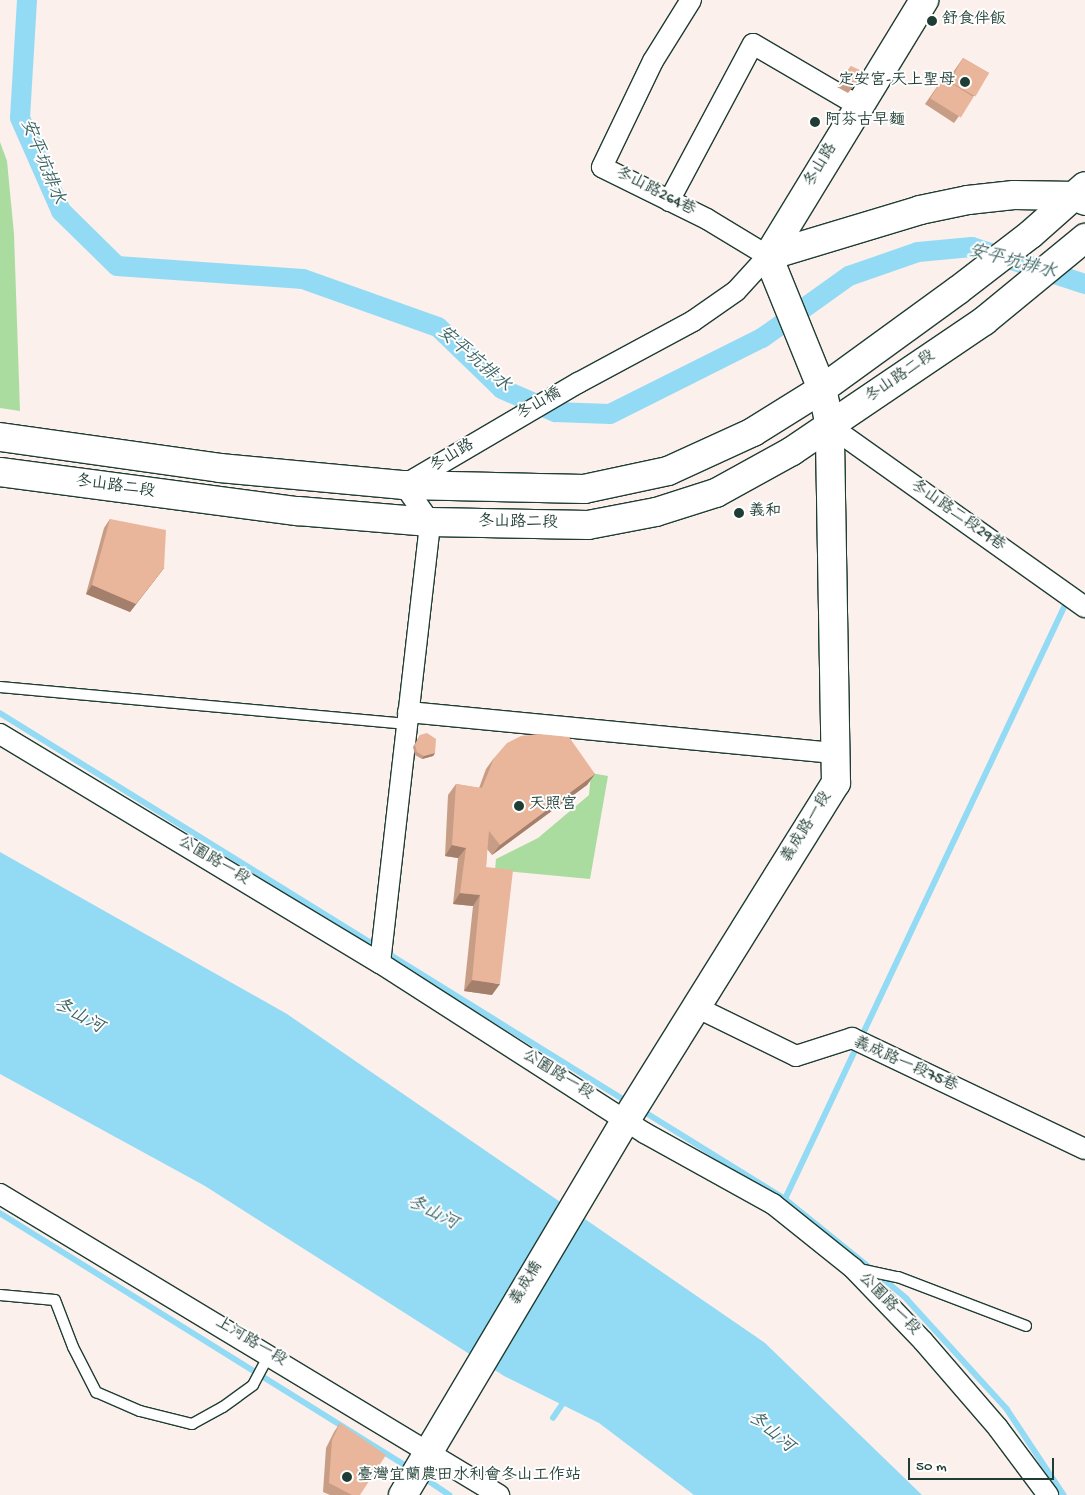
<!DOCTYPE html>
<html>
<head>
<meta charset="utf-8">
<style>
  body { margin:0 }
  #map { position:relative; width:1085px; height:1495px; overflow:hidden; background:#fbf0eb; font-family:"Gochi Hand","LXGW WenKai TC",sans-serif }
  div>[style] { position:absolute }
  .green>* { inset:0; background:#a9dc9e }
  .water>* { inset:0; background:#93dbf5 }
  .stream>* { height:5.5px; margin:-2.75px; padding:0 2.75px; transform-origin:2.75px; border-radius:2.75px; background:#93dbf5 }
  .canal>* { height:20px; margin:-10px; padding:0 10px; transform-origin:10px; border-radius:10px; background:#93dbf5 }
  .roads { filter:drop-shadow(1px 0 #1f3d34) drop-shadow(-1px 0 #1f3d34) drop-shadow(0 1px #1f3d34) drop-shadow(0 -1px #1f3d34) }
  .lane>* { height:10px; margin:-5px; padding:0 5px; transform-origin:5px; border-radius:5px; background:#fff }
  .street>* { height:20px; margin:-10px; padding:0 10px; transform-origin:10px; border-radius:10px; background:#fff }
  .secondary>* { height:28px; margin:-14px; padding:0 14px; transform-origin:14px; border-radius:14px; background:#fff }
  .primary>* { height:28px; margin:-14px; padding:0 14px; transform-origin:14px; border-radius:14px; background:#fff }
  .wall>* { inset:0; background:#c89d85 }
  .shaded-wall>* { inset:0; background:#a37f6c }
  .building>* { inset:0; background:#e9b69b; transform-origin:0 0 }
  .dots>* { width:14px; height:14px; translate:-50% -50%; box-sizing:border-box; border:2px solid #fff; border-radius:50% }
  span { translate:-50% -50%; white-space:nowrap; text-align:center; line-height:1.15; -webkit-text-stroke:4px #fff; paint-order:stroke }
  .poi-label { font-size:16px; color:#1f3d34 }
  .left { translate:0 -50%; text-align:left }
  .right { translate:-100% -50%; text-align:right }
  .street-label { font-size:16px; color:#1f3d34 }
  .water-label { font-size:18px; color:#3c6464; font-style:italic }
  .scale { position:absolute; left:908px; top:1458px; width:146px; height:22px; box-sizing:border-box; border:2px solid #1f3d34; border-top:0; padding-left:6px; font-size:15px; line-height:18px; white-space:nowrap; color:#1f3d34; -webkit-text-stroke:4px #fff; paint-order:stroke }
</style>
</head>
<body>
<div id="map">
  <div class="green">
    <i style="clip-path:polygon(0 142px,7px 161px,14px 234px,20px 411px,0 408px)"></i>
    <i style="clip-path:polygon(591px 773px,608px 776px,590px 879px,495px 870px,496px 859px,538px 838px,589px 795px)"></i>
  </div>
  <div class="water">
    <i style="clip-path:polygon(0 852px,287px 1014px,765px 1343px,922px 1495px,694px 1495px,599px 1423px,504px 1376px,205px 1186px,0 1074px)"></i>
  </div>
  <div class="stream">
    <i style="left:0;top:713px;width:739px;rotate:31.78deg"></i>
    <i style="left:640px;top:1109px;width:171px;rotate:31.8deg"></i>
    <i style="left:785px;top:1199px;width:113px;rotate:38.9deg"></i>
    <i style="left:785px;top:1199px;width:663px;rotate:-64.75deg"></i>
    <i style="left:0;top:1213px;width:484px;rotate:31.9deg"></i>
    <i style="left:880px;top:1276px;width:35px;rotate:40deg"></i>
    <i style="left:907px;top:1299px;width:149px;rotate:47.7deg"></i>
    <i style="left:1007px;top:1409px;width:103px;rotate:56.5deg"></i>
    <i style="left:553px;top:1418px;width:23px;rotate:-56deg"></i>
    <i style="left:423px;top:1477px;width:32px;rotate:34deg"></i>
  </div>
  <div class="canal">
    <i style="left:27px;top:0;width:118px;rotate:93.4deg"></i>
    <i style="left:20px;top:118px;width:102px;rotate:66.2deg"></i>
    <i style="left:61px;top:211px;width:78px;rotate:44.5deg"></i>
    <i style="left:117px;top:266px;width:186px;rotate:4deg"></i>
    <i style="left:303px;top:279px;width:143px;rotate:19.6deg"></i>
    <i style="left:438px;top:327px;width:89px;rotate:44.1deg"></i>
    <i style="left:502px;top:389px;width:58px;rotate:23.5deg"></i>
    <i style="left:555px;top:412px;width:55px;rotate:2.1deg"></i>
    <i style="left:610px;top:414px;width:170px;rotate:-26.6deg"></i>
    <i style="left:762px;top:338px;width:107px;rotate:-35.5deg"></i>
    <i style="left:849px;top:276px;width:73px;rotate:-19.2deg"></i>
    <i style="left:918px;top:252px;width:54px;rotate:-5.3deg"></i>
    <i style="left:972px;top:247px;width:119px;rotate:18.1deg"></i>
  </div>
  <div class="roads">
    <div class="lane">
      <i style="left:0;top:687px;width:409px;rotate:5.2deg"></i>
      <i style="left:859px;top:1269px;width:40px;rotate:12deg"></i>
      <i style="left:898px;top:1277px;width:137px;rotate:20.9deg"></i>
      <i style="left:0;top:1295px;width:55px;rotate:5.2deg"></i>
      <i style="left:55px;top:1300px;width:50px;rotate:69deg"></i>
      <i style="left:73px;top:1347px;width:51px;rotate:62.9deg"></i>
      <i style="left:96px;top:1392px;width:48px;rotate:23.4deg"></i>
      <i style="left:140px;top:1411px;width:54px;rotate:14deg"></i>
      <i style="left:192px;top:1424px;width:35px;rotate:-29deg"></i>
      <i style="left:223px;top:1407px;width:37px;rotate:-36deg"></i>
      <i style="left:253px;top:1385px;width:34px;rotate:-62deg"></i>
    </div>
    <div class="street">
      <i style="left:669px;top:201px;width:178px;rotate:-61.9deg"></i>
      <i style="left:753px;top:44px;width:123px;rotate:30.3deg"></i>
      <i style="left:830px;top:426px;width:313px;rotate:35.4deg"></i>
      <i style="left:408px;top:712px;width:428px;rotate:5.5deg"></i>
      <i style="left:0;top:734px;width:444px;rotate:31.1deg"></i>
      <i style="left:380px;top:963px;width:315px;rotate:32.7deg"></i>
      <i style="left:645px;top:1133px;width:146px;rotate:29deg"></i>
      <i style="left:773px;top:1204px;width:102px;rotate:38.7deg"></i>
      <i style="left:853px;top:1268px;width:101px;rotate:46.2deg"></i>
      <i style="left:923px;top:1341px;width:115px;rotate:49.2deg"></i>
      <i style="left:998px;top:1428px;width:84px;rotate:53.3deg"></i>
      <i style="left:380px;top:963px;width:444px;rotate:-83.5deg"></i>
      <i style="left:430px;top:522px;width:45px;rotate:-125.1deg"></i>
      <i style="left:404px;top:485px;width:202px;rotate:-30.4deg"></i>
      <i style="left:578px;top:383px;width:131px;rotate:-28.3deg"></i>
      <i style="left:693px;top:321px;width:52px;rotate:-34.9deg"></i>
      <i style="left:736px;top:291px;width:47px;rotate:-47.6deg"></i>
      <i style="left:768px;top:256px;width:71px;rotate:-148.8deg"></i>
      <i style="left:707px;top:219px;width:117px;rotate:-153.7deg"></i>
      <i style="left:602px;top:167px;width:118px;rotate:-64.3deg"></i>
      <i style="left:653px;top:61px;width:72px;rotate:-58.1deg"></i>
      <i style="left:696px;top:1007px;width:111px;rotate:26.1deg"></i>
      <i style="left:796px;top:1056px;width:59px;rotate:-17.8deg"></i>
      <i style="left:852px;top:1038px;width:258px;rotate:25.5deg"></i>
      <i style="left:0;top:1194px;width:583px;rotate:31.1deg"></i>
    </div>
    <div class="secondary">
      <i style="left:768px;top:256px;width:159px;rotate:-16.8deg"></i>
      <i style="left:920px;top:210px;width:49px;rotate:-11.8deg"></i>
      <i style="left:968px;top:200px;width:46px;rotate:-6.2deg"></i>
      <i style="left:1014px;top:195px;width:62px;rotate:0.9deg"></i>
      <i style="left:1076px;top:196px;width:10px;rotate:29deg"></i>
      <i style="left:768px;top:256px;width:300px;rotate:-58.6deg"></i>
      <i style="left:403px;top:1495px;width:436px;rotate:-59.3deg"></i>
      <i style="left:626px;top:1120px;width:397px;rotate:-58.1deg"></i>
      <i style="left:836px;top:783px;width:357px;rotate:-91deg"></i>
      <i style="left:830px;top:426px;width:38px;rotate:-102deg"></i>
      <i style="left:822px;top:389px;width:144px;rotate:-112.1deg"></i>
    </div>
    <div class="primary">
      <i style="left:0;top:437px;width:222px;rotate:8deg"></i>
      <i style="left:220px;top:468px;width:185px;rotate:5.3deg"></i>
      <i style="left:404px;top:485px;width:180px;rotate:1.3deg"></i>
      <i style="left:584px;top:489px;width:86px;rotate:-12.1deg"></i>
      <i style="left:668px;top:471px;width:94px;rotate:-24.6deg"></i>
      <i style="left:753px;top:432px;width:81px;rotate:-31.9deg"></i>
      <i style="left:822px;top:389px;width:167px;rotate:-36deg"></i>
      <i style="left:957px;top:291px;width:93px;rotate:-37.6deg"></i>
      <i style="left:1031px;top:234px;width:72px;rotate:-41.6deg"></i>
      <i style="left:0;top:472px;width:301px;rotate:7.5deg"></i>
      <i style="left:298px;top:511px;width:132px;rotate:4.8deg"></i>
      <i style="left:430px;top:522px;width:158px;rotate:1.1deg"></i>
      <i style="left:588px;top:525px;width:69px;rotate:-10.8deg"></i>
      <i style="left:656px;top:512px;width:63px;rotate:-17.6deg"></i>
      <i style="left:716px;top:493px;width:87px;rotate:-28.9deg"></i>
      <i style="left:792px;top:451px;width:232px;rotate:-34.1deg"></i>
      <i style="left:984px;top:321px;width:131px;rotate:-39.4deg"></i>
    </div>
  </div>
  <div class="wall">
    <i style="clip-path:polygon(963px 58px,989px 73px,973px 97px,954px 123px,925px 104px,943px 78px,947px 81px)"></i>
    <i style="clip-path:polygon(851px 66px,856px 83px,848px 93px,837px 87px,843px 76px)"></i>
    <i style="clip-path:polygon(110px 519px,164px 568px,130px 612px,86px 594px,104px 528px)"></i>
    <i style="clip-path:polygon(420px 735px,435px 753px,433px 756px,422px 759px,415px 755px,413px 747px)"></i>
    <i style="clip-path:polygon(494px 758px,595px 774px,587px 785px,492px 855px,487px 849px,486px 867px,492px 995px,464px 991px,473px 906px,453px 904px,458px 858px,445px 856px,448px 795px,456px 784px,479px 788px,486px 769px)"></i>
    <i style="clip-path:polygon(340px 1423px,360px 1495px,330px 1495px,323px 1492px,326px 1448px,334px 1432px)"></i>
  </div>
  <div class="shaded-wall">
    <i style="clip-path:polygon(164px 568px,130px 612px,86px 594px,92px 585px)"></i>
    <i style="clip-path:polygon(435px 753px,433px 756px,422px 759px,424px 756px)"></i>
    <i style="clip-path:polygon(595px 774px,587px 785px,492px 855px,500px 845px)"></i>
    <i style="clip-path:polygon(452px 845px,466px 848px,458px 858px,445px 856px)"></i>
    <i style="clip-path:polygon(460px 893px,480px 895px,473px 906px,453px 904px)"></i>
    <i style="clip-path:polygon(472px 980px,500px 984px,492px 995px,464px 991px)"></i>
  </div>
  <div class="building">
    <i style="left:963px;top:58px;width:30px;height:27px;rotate:30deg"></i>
    <i style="clip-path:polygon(851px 66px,862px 71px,856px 83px,844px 76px)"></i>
    <i style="left:943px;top:78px;width:36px;height:24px;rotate:32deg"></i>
    <i style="clip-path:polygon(110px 519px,166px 530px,164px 568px,136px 604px,92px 585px)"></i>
    <i style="clip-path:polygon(427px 733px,436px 739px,435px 753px,424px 756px,417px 752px,415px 745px,420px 735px)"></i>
    <i style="clip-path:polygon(539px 734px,569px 737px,595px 774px,500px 845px,489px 831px,486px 867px,513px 870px,500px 984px,472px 980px,480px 895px,460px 893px,466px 848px,452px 845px,456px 784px,482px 788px,494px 758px,507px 743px,521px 736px)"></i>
    <i style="clip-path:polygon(340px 1423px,386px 1455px,360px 1495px,352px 1495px,329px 1483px,332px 1440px)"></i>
  </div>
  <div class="dots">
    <i style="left:932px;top:21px;background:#1f3d34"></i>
    <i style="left:965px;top:82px;background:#1f3d34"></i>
    <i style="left:815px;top:122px;background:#1f3d34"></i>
    <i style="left:739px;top:513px;background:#1f3d34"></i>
    <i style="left:519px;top:806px;background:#1f3d34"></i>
    <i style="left:347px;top:1477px;background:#1f3d34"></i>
  </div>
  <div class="poi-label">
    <span class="left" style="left:942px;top:21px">舒食伴飯</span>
    <span class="right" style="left:955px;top:82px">定安宮-天上聖母</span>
    <span class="left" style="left:825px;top:122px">阿芬古早麵</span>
    <span class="left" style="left:749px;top:513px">義和</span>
    <span class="left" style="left:529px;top:806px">天照宮</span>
    <span class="left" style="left:357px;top:1477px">臺灣宜蘭農田水利會冬山工作站</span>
  </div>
  <div class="street-label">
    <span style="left:822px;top:166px;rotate:-59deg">冬山路</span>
    <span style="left:655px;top:193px;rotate:27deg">冬山路264巷</span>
    <span style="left:901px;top:378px;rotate:-34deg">冬山路二段</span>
    <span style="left:540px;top:405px;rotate:-30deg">冬山橋</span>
    <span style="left:453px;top:457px;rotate:-31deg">冬山路</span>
    <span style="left:115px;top:488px;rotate:8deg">冬山路二段</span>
    <span style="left:957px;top:517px;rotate:35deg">冬山路二段29巷</span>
    <span style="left:518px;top:524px;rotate:1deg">冬山路二段</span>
    <span style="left:808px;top:828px;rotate:-58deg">義成路一段</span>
    <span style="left:213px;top:862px;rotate:31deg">公園路一段</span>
    <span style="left:905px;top:1066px;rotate:24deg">義成路一段75巷</span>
    <span style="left:557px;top:1076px;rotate:32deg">公園路一段</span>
    <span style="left:528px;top:1284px;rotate:-59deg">義成橋</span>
    <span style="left:888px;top:1305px;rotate:46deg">公園路一段</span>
    <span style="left:250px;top:1343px;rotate:31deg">上河路一段</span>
  </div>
  <div class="water-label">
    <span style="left:41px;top:162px;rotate:68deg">安平坑排水</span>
    <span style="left:1012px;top:263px;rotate:15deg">安平坑排水</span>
    <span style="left:473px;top:360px;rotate:41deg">安平坑排水</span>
    <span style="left:78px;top:1017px;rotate:29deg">冬山河</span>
    <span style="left:432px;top:1214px;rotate:27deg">冬山河</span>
    <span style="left:770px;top:1433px;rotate:40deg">冬山河</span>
  </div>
  <div class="scale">50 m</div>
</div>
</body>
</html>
